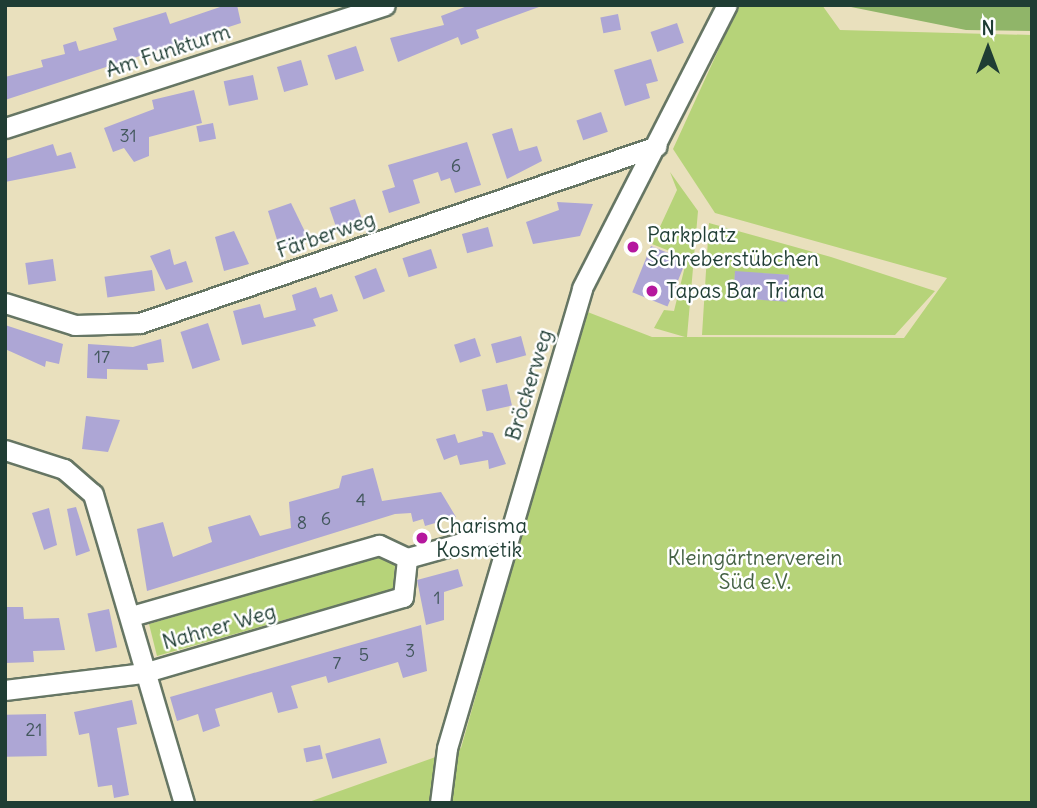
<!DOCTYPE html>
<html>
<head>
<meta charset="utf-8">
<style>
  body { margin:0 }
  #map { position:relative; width:1037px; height:808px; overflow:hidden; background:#e9e0bd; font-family:Delius,sans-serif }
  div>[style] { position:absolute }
  .green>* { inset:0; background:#b6d379 }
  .forest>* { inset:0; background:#90b569 }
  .building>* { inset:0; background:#ada6d5; transform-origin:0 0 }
  .roads { filter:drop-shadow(2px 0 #667664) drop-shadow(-2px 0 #667664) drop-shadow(0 2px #667664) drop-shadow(0 -2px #667664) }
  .minor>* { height:19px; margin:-9.5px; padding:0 9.5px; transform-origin:9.5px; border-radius:9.5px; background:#fff }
  .dots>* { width:19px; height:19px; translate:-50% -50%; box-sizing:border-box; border:4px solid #fff; border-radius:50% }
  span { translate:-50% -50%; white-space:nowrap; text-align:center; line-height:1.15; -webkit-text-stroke:5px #fff; paint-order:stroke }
  .number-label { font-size:18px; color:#42575c }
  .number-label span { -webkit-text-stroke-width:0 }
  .street-label { font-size:21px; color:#1f3d34 }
  .poi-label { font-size:21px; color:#1f3d34 }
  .left { translate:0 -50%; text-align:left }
  .park-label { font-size:21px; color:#456245 }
  .frame { position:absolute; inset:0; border:7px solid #1f3d34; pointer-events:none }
  .north { position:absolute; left:953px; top:14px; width:70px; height:70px; -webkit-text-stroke:5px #fff; paint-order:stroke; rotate:0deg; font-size:19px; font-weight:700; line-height:28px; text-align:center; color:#1f3d34 }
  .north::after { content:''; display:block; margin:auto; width:24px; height:32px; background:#1f3d34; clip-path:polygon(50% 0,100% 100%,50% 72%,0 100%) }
</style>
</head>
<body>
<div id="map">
  <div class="green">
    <i style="clip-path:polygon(739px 5px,822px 5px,840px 30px,1032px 35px,1032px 803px,306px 803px,461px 748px,585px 311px,652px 337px,685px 337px,654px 328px,664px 310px,674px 311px,687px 258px,652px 244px,677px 190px,670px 172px,698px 211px,687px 337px,904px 338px,947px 278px,715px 213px,673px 149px)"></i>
    <i style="clip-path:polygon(evenodd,709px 223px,831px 257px,935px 291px,895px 335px,702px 335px,709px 223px,735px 272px,789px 275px,787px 301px,734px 298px,735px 272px)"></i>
    <i style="clip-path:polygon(379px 557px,395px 565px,393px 589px,157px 656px,149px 624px)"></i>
  </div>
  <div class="forest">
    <i style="clip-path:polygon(841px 5px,1032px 5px,1032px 31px,966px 30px)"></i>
  </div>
  <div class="building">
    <i style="clip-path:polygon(226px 5px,237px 5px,241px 23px,5px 100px,5px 77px,43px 67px,41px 60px,65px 54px,63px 45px,76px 41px,79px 51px,117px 40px,113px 28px,166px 12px,170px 24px)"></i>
    <i style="clip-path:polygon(470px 5px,539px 7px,476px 30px,479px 38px,461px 45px,458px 37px,398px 62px,390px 38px,444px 25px,441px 16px)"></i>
    <i style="left:618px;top:14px;width:16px;height:18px;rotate:79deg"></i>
    <i style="left:677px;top:23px;width:21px;height:28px;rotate:71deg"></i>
    <i style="left:356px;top:46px;width:26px;height:30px;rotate:72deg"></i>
    <i style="clip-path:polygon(651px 59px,658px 81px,646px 84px,650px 98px,625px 106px,614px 70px)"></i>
    <i style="left:301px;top:60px;width:26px;height:25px;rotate:74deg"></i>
    <i style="left:253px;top:75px;width:25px;height:30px;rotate:78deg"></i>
    <i style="clip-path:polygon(194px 90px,202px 123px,149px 137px,149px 156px,134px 162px,124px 148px,113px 152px,104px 128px,154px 109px,152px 100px)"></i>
    <i style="left:601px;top:112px;width:21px;height:26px;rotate:71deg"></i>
    <i style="left:213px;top:123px;width:16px;height:17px;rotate:79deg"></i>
    <i style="clip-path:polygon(512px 128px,519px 151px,537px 146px,542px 161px,507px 179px,492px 134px)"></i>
    <i style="clip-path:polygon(467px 142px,481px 185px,455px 193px,450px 178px,441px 181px,438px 172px,413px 180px,420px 203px,389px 213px,382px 191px,395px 187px,388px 165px)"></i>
    <i style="clip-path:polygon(53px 144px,57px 156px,71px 152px,76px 168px,5px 182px,5px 159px)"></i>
    <i style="left:355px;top:199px;width:24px;height:27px;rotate:71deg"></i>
    <i style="clip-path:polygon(557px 202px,593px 204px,580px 236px,533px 244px,526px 222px,559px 210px)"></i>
    <i style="clip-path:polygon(291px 203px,309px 240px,280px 249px,268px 211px)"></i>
    <i style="left:488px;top:227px;width:20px;height:27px;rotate:75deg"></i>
    <i style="clip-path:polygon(234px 231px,249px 264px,224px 271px,215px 237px)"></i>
    <i style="left:651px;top:246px;width:38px;height:50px;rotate:22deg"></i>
    <i style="clip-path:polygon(170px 249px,174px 265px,186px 261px,193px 282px,166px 290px,150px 256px)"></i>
    <i style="left:431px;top:249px;width:20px;height:30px;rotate:72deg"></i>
    <i style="left:53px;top:259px;width:22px;height:28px;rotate:82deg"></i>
    <i style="left:376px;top:268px;width:25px;height:23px;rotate:69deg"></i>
    <i style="left:152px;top:270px;width:21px;height:48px;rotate:82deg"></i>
    <i style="left:735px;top:271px;width:54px;height:27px;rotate:4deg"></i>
    <i style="clip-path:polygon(316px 287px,320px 298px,332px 294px,338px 311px,313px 319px,316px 326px,242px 345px,233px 311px,260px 304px,264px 318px,296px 310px,292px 295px)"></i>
    <i style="left:208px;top:323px;width:39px;height:29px;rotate:72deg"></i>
    <i style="clip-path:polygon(5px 325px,63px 344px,59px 364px,46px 361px,45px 367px,5px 349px)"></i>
    <i style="left:521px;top:336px;width:20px;height:31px;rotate:75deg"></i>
    <i style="left:475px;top:338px;width:19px;height:22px;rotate:72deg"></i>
    <i style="clip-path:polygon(161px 339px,164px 362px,147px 364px,148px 370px,107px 369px,107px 379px,87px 378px,88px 344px,133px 347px)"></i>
    <i style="left:507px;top:384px;width:22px;height:26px;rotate:77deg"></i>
    <i style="clip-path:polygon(86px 416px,120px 420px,108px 452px,82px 449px)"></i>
    <i style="clip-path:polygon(482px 431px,493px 433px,506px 464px,489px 469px,488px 460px,460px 465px,457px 455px,444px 460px,436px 439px,455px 434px,458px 443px,483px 436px)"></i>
    <i style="clip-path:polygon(373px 468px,382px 501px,441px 492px,456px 517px,425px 526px,423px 519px,413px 522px,411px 513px,395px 514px,147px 591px,137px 529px,163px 522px,173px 557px,212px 542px,208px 527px,250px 515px,260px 536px,291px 528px,289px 502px,339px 488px,342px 476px)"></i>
    <i style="clip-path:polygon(76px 507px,90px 551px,76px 556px,67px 509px)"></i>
    <i style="clip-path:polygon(49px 508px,57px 545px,44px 550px,32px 513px)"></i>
    <i style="clip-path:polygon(458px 569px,463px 586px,444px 592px,444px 620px,426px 625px,417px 580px)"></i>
    <i style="clip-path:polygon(5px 607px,23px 607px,24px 619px,59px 618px,65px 650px,33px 651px,34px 662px,5px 663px)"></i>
    <i style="left:109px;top:609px;width:39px;height:22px;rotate:78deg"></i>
    <i style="clip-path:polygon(421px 625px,427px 671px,403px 678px,398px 662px,328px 683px,326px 676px,291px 686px,298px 708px,278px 713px,272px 692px,215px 709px,220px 726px,203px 732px,198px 714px,177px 721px,170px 697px)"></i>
    <i style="clip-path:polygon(132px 700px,137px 724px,117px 728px,129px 795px,114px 798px,112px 785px,98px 787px,89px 733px,79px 735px,74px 712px)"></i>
    <i style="left:46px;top:714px;width:42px;height:41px;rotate:89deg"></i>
    <i style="left:380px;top:738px;width:26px;height:57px;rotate:74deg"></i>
    <i style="left:320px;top:745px;width:14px;height:17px;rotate:78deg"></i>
  </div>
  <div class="roads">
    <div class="minor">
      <i style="left:5px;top:128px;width:399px;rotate:-17.9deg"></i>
      <i style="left:5px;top:303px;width:73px;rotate:17.4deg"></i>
      <i style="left:75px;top:325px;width:65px;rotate:-1.8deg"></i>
      <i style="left:140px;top:323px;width:546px;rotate:-18.9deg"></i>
      <i style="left:5px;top:450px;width:62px;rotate:17.9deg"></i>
      <i style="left:64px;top:469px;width:38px;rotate:41deg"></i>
      <i style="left:93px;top:494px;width:322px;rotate:73.6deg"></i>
      <i style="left:407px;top:558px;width:105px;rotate:-15.5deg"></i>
      <i style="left:5px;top:690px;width:139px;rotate:-7deg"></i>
      <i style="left:143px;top:673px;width:271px;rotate:-16.3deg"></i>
      <i style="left:403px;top:597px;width:39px;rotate:-84deg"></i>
      <i style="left:407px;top:558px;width:31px;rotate:-155deg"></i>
      <i style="left:379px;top:545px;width:258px;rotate:164deg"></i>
      <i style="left:440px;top:803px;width:55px;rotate:-82.7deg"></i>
      <i style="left:447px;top:748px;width:479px;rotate:-73.6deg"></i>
      <i style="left:582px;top:288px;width:318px;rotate:-62.9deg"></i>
    </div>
  </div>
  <div class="dots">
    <i style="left:633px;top:247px;background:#b5179e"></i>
    <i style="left:652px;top:291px;background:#b5179e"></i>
    <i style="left:422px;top:538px;background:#b5179e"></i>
  </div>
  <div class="number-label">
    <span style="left:128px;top:136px">31</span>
    <span style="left:456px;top:166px">6</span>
    <span style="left:102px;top:357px">17</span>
    <span style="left:361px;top:500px">4</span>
    <span style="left:326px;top:519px">6</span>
    <span style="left:302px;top:523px">8</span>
    <span style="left:437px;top:598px">1</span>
    <span style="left:410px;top:651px">3</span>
    <span style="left:364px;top:655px">5</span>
    <span style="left:337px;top:663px">7</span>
    <span style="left:34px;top:730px">21</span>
  </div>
  <div class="street-label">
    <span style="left:168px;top:51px;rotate:-18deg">Am Funkturm</span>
    <span style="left:326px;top:235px;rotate:-19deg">Färberweg</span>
    <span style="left:529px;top:385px;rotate:-73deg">Bröckerweg</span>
    <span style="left:219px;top:627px;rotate:-16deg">Nahner Weg</span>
  </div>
  <div class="poi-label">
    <span class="left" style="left:647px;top:247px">Parkplatz<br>Schreberstübchen</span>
    <span class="left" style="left:666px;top:291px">Tapas Bar Triana</span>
    <span class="left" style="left:436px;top:538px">Charisma<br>Kosmetik</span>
  </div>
  <div class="park-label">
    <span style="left:755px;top:570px">Kleingärtnerverein<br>Süd e.V.</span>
  </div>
  <div class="frame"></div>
  <div class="north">N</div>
</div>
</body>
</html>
